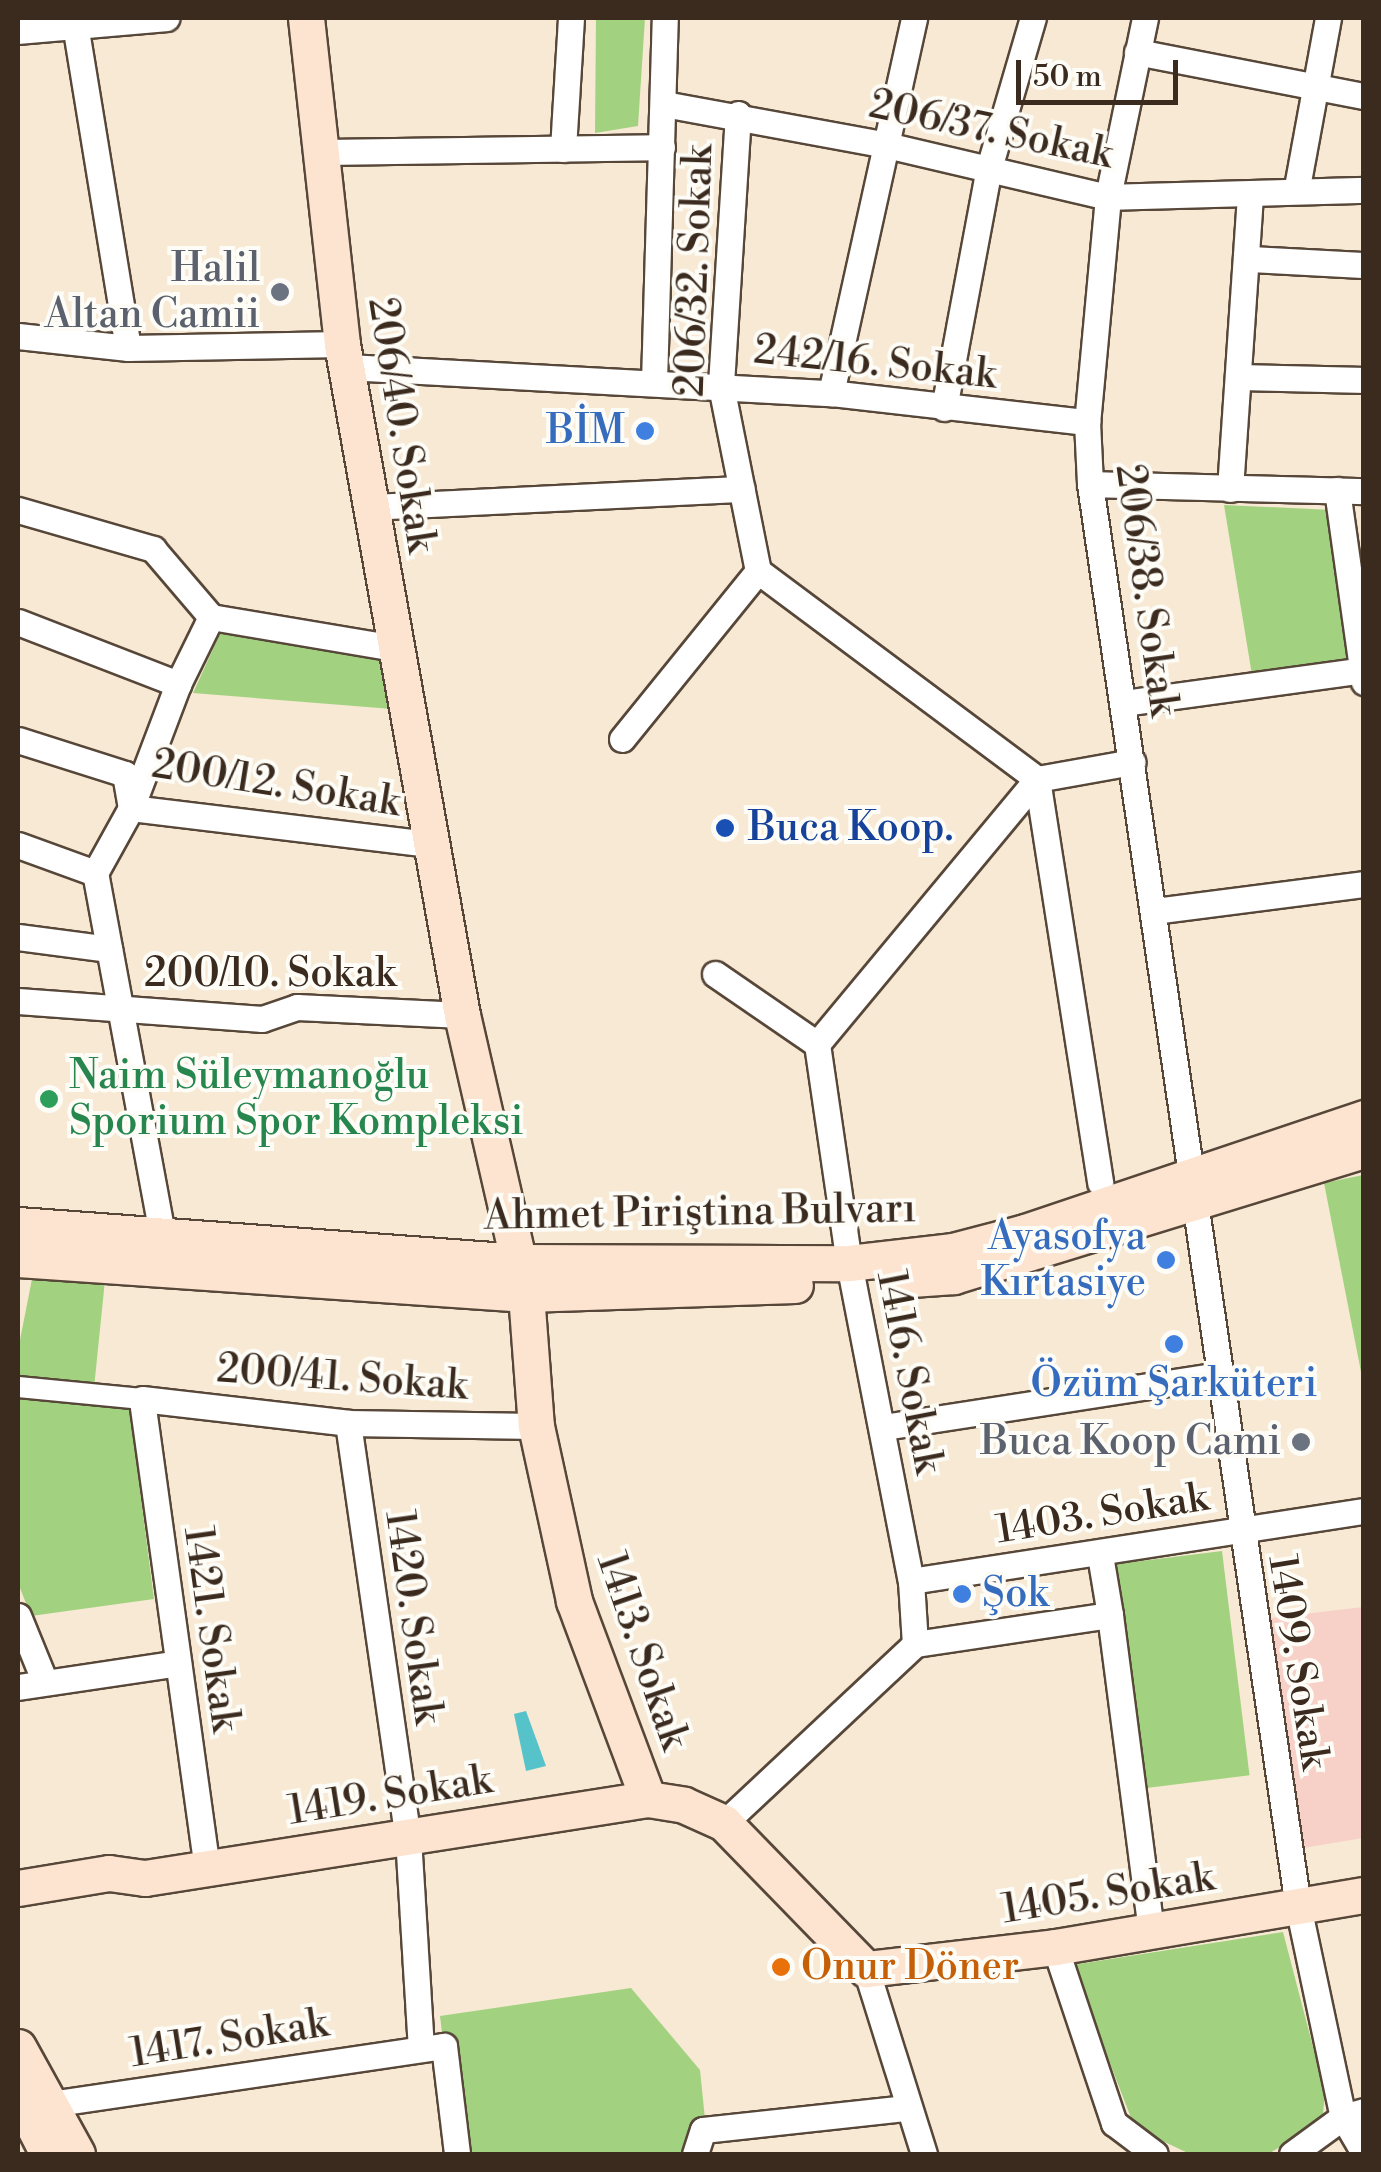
<!DOCTYPE html>
<html>
<head>
<meta charset="utf-8">
<style>
  body { margin:0 }
  #map { position:relative; width:1381px; height:2172px; overflow:hidden; background:#f7e9d4; font-family:"Libre Bodoni",serif }
  div>[style] { position:absolute }
  .built>* { inset:0; background:#f7d1c8 }
  .green>* { inset:0; background:#a2d280; transform-origin:0 0 }
  .water>* { inset:0; background:#56c3cb }
  .roads { filter:drop-shadow(2px 0 #574739) drop-shadow(-2px 0 #574739) drop-shadow(0 2px #574739) drop-shadow(0 -2px #574739) }
  .pedestrian>* { height:20px; margin:-10px; padding:0 10px; transform-origin:10px; border-radius:10px; background:#fff }
  .minor>* { height:25px; margin:-12.5px; padding:0 12.5px; transform-origin:12.5px; border-radius:12.5px; background:#fff }
  .secondary>* { height:35px; margin:-17.5px; padding:0 17.5px; transform-origin:17.5px; border-radius:17.5px; background:#fde4d0 }
  .dots>* { width:28px; height:28px; translate:-50% -50%; box-sizing:border-box; border:5px solid #fdfcf7; border-radius:50% }
  span { translate:-50% -50%; white-space:nowrap; text-align:center; line-height:1.15; -webkit-text-stroke:8px #fdfcf7; paint-order:stroke }
  .street-label { font-size:40px; color:#3b2a1e }
  .worship-label { font-size:40px; color:#5b616d }
  .right { translate:-100% -50%; text-align:right }
  .shop-label { font-size:40px; color:#366cbe }
  .left { translate:0 -50%; text-align:left }
  .transit-label { font-size:40px; color:#164399 }
  .leisure-label { font-size:40px; color:#27864d }
  .food-label { font-size:40px; color:#c56008 }
  .frame { position:absolute; inset:0; border:20px solid #3b2a1e; pointer-events:none }
  .scale { position:absolute; left:1016px; top:60px; width:162px; height:45px; box-sizing:border-box; border:5px solid #3b2a1e; border-top:0; padding-left:12px; font-size:30px; line-height:35px; white-space:nowrap; color:#3b2a1e; -webkit-text-stroke:8px #fdfcf7; paint-order:stroke }
</style>
</head>
<body>
<div id="map">
  <div class="built">
    <i style="clip-path:polygon(1363px 1607px,1363px 1838px,1303px 1848px,1271px 1618px)"></i>
  </div>
  <div class="green">
    <i style="clip-path:polygon(596px 18px,645px 18px,638px 126px,595px 133px)"></i>
    <i style="clip-path:polygon(1224px 505px,1333px 510px,1353px 662px,1253px 681px)"></i>
    <i style="clip-path:polygon(225px 623px,389px 651px,392px 709px,193px 693px)"></i>
    <i style="clip-path:polygon(1363px 1175px,1364px 1175px,1363px 1382px,1324px 1183px)"></i>
    <i style="clip-path:polygon(32px 1279px,105px 1280px,94px 1388px,127px 1390px,154px 1599px,31px 1616px,18px 1583px,18px 1350px)"></i>
    <i style="left:1222px;top:1551px;width:226px;height:110px;rotate:83deg"></i>
    <i style="clip-path:polygon(1283px 1932px,1325px 2093px,1323px 2114px,1311px 2129px,1268px 2154px,1190px 2154px,1135px 2128px,1072px 1965px)"></i>
    <i style="clip-path:polygon(631px 1988px,700px 2070px,706px 2129px,695px 2154px,457px 2154px,440px 2016px)"></i>
  </div>
  <div class="water">
    <i style="clip-path:polygon(526px 1711px,546px 1766px,526px 1771px,514px 1714px)"></i>
  </div>
  <div class="roads">
    <div class="pedestrian">
      <i style="left:18px;top:1387px;width:125px;rotate:5.5deg"></i>
    </div>
    <div class="minor">
      <i style="left:74px;top:18px;width:334px;rotate:80.7deg"></i>
      <i style="left:1145px;top:18px;width:183px;rotate:101.7deg"></i>
      <i style="left:1108px;top:197px;width:226px;rotate:95.3deg"></i>
      <i style="left:1087px;top:422px;width:62px;rotate:87.2deg"></i>
      <i style="left:1090px;top:484px;width:1437px;rotate:81.68deg"></i>
      <i style="left:1298px;top:1906px;width:216px;rotate:78deg"></i>
      <i style="left:1343px;top:2117px;width:42px;rotate:59.7deg"></i>
      <i style="left:18px;top:31px;width:149px;rotate:-5deg"></i>
      <i style="left:1137px;top:52px;width:231px;rotate:11deg"></i>
      <i style="left:664px;top:104px;width:222px;rotate:10.4deg"></i>
      <i style="left:882px;top:144px;width:232px;rotate:13.2deg"></i>
      <i style="left:1108px;top:197px;width:256px;rotate:-1.6deg"></i>
      <i style="left:738px;top:114px;width:273px;rotate:93.6deg"></i>
      <i style="left:721px;top:386px;width:189px;rotate:78.7deg"></i>
      <i style="left:563px;top:149px;width:131px;rotate:-86.5deg"></i>
      <i style="left:319px;top:152px;width:343px;rotate:-0.8deg"></i>
      <i style="left:1297px;top:187px;width:172px;rotate:-79.6deg"></i>
      <i style="left:1249px;top:259px;width:115px;rotate:3deg"></i>
      <i style="left:18px;top:336px;width:111px;rotate:6.2deg"></i>
      <i style="left:128px;top:348px;width:214px;rotate:-1.1deg"></i>
      <i style="left:346px;top:367px;width:486px;rotate:3.1deg"></i>
      <i style="left:831px;top:393px;width:258px;rotate:6.5deg"></i>
      <i style="left:1241px;top:377px;width:123px;rotate:1.4deg"></i>
      <i style="left:654px;top:382px;width:364px;rotate:-88.3deg"></i>
      <i style="left:831px;top:393px;width:384px;rotate:-77.5deg"></i>
      <i style="left:944px;top:408px;width:244px;rotate:-79.4deg"></i>
      <i style="left:989px;top:168px;width:156px;rotate:-73.7deg"></i>
      <i style="left:1090px;top:484px;width:274px;rotate:1.5deg"></i>
      <i style="left:1230px;top:489px;width:295px;rotate:-86.1deg"></i>
      <i style="left:1337px;top:490px;width:194px;rotate:82deg"></i>
      <i style="left:370px;top:507px;width:372px;rotate:-2.8deg"></i>
      <i style="left:18px;top:510px;width:141px;rotate:16.1deg"></i>
      <i style="left:153px;top:549px;width:89px;rotate:49.5deg"></i>
      <i style="left:211px;top:617px;width:187px;rotate:9.6deg"></i>
      <i style="left:758px;top:571px;width:348px;rotate:36.7deg"></i>
      <i style="left:18px;top:622px;width:172px;rotate:21.2deg"></i>
      <i style="left:1124px;top:703px;width:242px;rotate:-7.8deg"></i>
      <i style="left:622px;top:739px;width:216px;rotate:-51deg"></i>
      <i style="left:18px;top:740px;width:112px;rotate:17.6deg"></i>
      <i style="left:125px;top:774px;width:35px;rotate:80deg"></i>
      <i style="left:131px;top:808px;width:301px;rotate:6.9deg"></i>
      <i style="left:1037px;top:779px;width:344px;rotate:129.7deg"></i>
      <i style="left:817px;top:1044px;width:221px;rotate:81.7deg"></i>
      <i style="left:849px;top:1263px;width:324px;rotate:79deg"></i>
      <i style="left:911px;top:1581px;width:63px;rotate:86.4deg"></i>
      <i style="left:915px;top:1644px;width:197px;rotate:-8.5deg"></i>
      <i style="left:1110px;top:1615px;width:318px;rotate:82.6deg"></i>
      <i style="left:1037px;top:779px;width:409px;rotate:81.1deg"></i>
      <i style="left:1037px;top:779px;width:97px;rotate:-10.1deg"></i>
      <i style="left:18px;top:845px;width:82px;rotate:20deg"></i>
      <i style="left:1154px;top:911px;width:212px;rotate:-7.3deg"></i>
      <i style="left:18px;top:937px;width:92px;rotate:7.5deg"></i>
      <i style="left:715px;top:974px;width:124px;rotate:34.5deg"></i>
      <i style="left:18px;top:1001px;width:245px;rotate:4.2deg"></i>
      <i style="left:262px;top:1019px;width:37px;rotate:-19deg"></i>
      <i style="left:297px;top:1007px;width:165px;rotate:2.8deg"></i>
      <i style="left:163px;top:1239px;width:372px;rotate:-100.5deg"></i>
      <i style="left:95px;top:873px;width:74px;rotate:-61deg"></i>
      <i style="left:131px;top:808px;width:133px;rotate:-69.2deg"></i>
      <i style="left:178px;top:684px;width:75px;rotate:-63.8deg"></i>
      <i style="left:348px;top:1423px;width:418px;rotate:81.8deg"></i>
      <i style="left:408px;top:1837px;width:210px;rotate:86.5deg"></i>
      <i style="left:884px;top:1427px;width:341px;rotate:-8.8deg"></i>
      <i style="left:1100px;top:1555px;width:61px;rotate:80.5deg"></i>
      <i style="left:911px;top:1581px;width:458px;rotate:-8.8deg"></i>
      <i style="left:18px;top:1616px;width:71px;rotate:67.8deg"></i>
      <i style="left:18px;top:1687px;width:162px;rotate:-8.5deg"></i>
      <i style="left:724px;top:1823px;width:262px;rotate:-43.1deg"></i>
      <i style="left:207px;top:1869px;width:474px;rotate:-97.9deg"></i>
      <i style="left:142px;top:1399px;width:207px;rotate:6.6deg"></i>
      <i style="left:348px;top:1423px;width:188px;rotate:0.9deg"></i>
      <i style="left:1055px;top:1947px;width:186px;rotate:71.5deg"></i>
      <i style="left:1114px;top:2123px;width:51px;rotate:37.1deg"></i>
      <i style="left:866px;top:1969px;width:194px;rotate:72.6deg"></i>
      <i style="left:50px;top:2104px;width:398px;rotate:-8.4deg"></i>
      <i style="left:444px;top:2046px;width:109px;rotate:83.1deg"></i>
      <i style="left:695px;top:2154px;width:25px;rotate:-72deg"></i>
      <i style="left:703px;top:2130px;width:205px;rotate:-6.2deg"></i>
      <i style="left:1292px;top:2154px;width:63px;rotate:-36deg"></i>
      <i style="left:1343px;top:2117px;width:22px;rotate:-16deg"></i>
    </div>
    <div class="secondary">
      <i style="left:306px;top:18px;width:328px;rotate:83.7deg"></i>
      <i style="left:342px;top:344px;width:682px;rotate:79.86deg"></i>
      <i style="left:462px;top:1015px;width:286px;rotate:77.1deg"></i>
      <i style="left:526px;top:1294px;width:132px;rotate:85.7deg"></i>
      <i style="left:536px;top:1426px;width:179px;rotate:77.7deg"></i>
      <i style="left:574px;top:1601px;width:211px;rotate:69.5deg"></i>
      <i style="left:18px;top:1225px;width:503px;rotate:4.22deg"></i>
      <i style="left:520px;top:1262px;width:329px;rotate:0.2deg"></i>
      <i style="left:849px;top:1263px;width:105px;rotate:-6.6deg"></i>
      <i style="left:953px;top:1251px;width:74px;rotate:-14.8deg"></i>
      <i style="left:1025px;top:1232px;width:358px;rotate:-18.6deg"></i>
      <i style="left:18px;top:1259px;width:509px;rotate:3.94deg"></i>
      <i style="left:526px;top:1294px;width:269px;rotate:-1.9deg"></i>
      <i style="left:897px;top:1280px;width:57px;rotate:-4deg"></i>
      <i style="left:954px;top:1276px;width:429px;rotate:-17.1deg"></i>
      <i style="left:18px;top:1888px;width:92px;rotate:-9.4deg"></i>
      <i style="left:109px;top:1873px;width:36px;rotate:8deg"></i>
      <i style="left:145px;top:1878px;width:509px;rotate:-8.93deg"></i>
      <i style="left:648px;top:1799px;width:36px;rotate:9deg"></i>
      <i style="left:684px;top:1805px;width:44px;rotate:24.2deg"></i>
      <i style="left:724px;top:1823px;width:204px;rotate:45.8deg"></i>
      <i style="left:866px;top:1969px;width:190px;rotate:-6.6deg"></i>
      <i style="left:1055px;top:1947px;width:313px;rotate:-9.6deg"></i>
      <i style="left:18px;top:2047px;width:122px;rotate:61.1deg"></i>
      <i style="left:18px;top:2095px;width:66px;rotate:63deg"></i>
    </div>
  </div>
  <div class="dots">
    <i style="left:280px;top:292px;background:#6b7280"></i>
    <i style="left:645px;top:431px;background:#3f7fe0"></i>
    <i style="left:725px;top:828px;background:#1a4fb4"></i>
    <i style="left:49px;top:1099px;background:#2e9e5b"></i>
    <i style="left:1166px;top:1260px;background:#3f7fe0"></i>
    <i style="left:1174px;top:1344px;background:#3f7fe0"></i>
    <i style="left:1301px;top:1442px;background:#6b7280"></i>
    <i style="left:962px;top:1594px;background:#3f7fe0"></i>
    <i style="left:781px;top:1967px;background:#e8710a"></i>
  </div>
  <div class="street-label">
    <span style="left:991px;top:130px;rotate:12deg">206/37. Sokak</span>
    <span style="left:695px;top:271px;rotate:-88deg">206/32. Sokak</span>
    <span style="left:875px;top:363px;rotate:6deg">242/16. Sokak</span>
    <span style="left:401px;top:425px;rotate:81deg">206/40. Sokak</span>
    <span style="left:1146px;top:590px;rotate:82deg">206/38. Sokak</span>
    <span style="left:276px;top:784px;rotate:9deg">200/12. Sokak</span>
    <span style="left:270px;top:974px">200/10. Sokak</span>
    <span style="left:700px;top:1213px;rotate:-1deg">Ahmet Piriştina Bulvarı</span>
    <span style="left:909px;top:1372px;rotate:79deg">1416. Sokak</span>
    <span style="left:342px;top:1378px;rotate:4deg">200/41. Sokak</span>
    <span style="left:1102px;top:1514px;rotate:-9deg">1403. Sokak</span>
    <span style="left:413px;top:1617px;rotate:82deg">1420. Sokak</span>
    <span style="left:211px;top:1629px;rotate:82deg">1421. Sokak</span>
    <span style="left:642px;top:1651px;rotate:71deg">1413. Sokak</span>
    <span style="left:1298px;top:1662px;rotate:81deg">1409. Sokak</span>
    <span style="left:390px;top:1796px;rotate:-9deg">1419. Sokak</span>
    <span style="left:1108px;top:1894px;rotate:-9deg">1405. Sokak</span>
    <span style="left:229px;top:2039px;rotate:-9deg">1417. Sokak</span>
  </div>
  <div class="worship-label">
    <span class="right" style="left:260px;top:292px">Halil<br>Altan Camii</span>
    <span class="right" style="left:1281px;top:1442px">Buca Koop Cami</span>
  </div>
  <div class="shop-label">
    <span class="right" style="left:625px;top:431px">BİM</span>
    <span class="right" style="left:1146px;top:1260px">Ayasofya<br>Kırtasiye</span>
    <span style="left:1174px;top:1384px">Özüm Şarküteri</span>
    <span class="left" style="left:982px;top:1594px">Şok</span>
  </div>
  <div class="transit-label">
    <span class="left" style="left:748px;top:828px">Buca Koop.</span>
  </div>
  <div class="leisure-label">
    <span class="left" style="left:69px;top:1099px">Naim Süleymanoğlu<br>Sporium Spor Kompleksi</span>
  </div>
  <div class="food-label">
    <span class="left" style="left:801px;top:1967px">Onur Döner</span>
  </div>
  <div class="frame"></div>
  <div class="scale">50 m</div>
</div>
</body>
</html>
